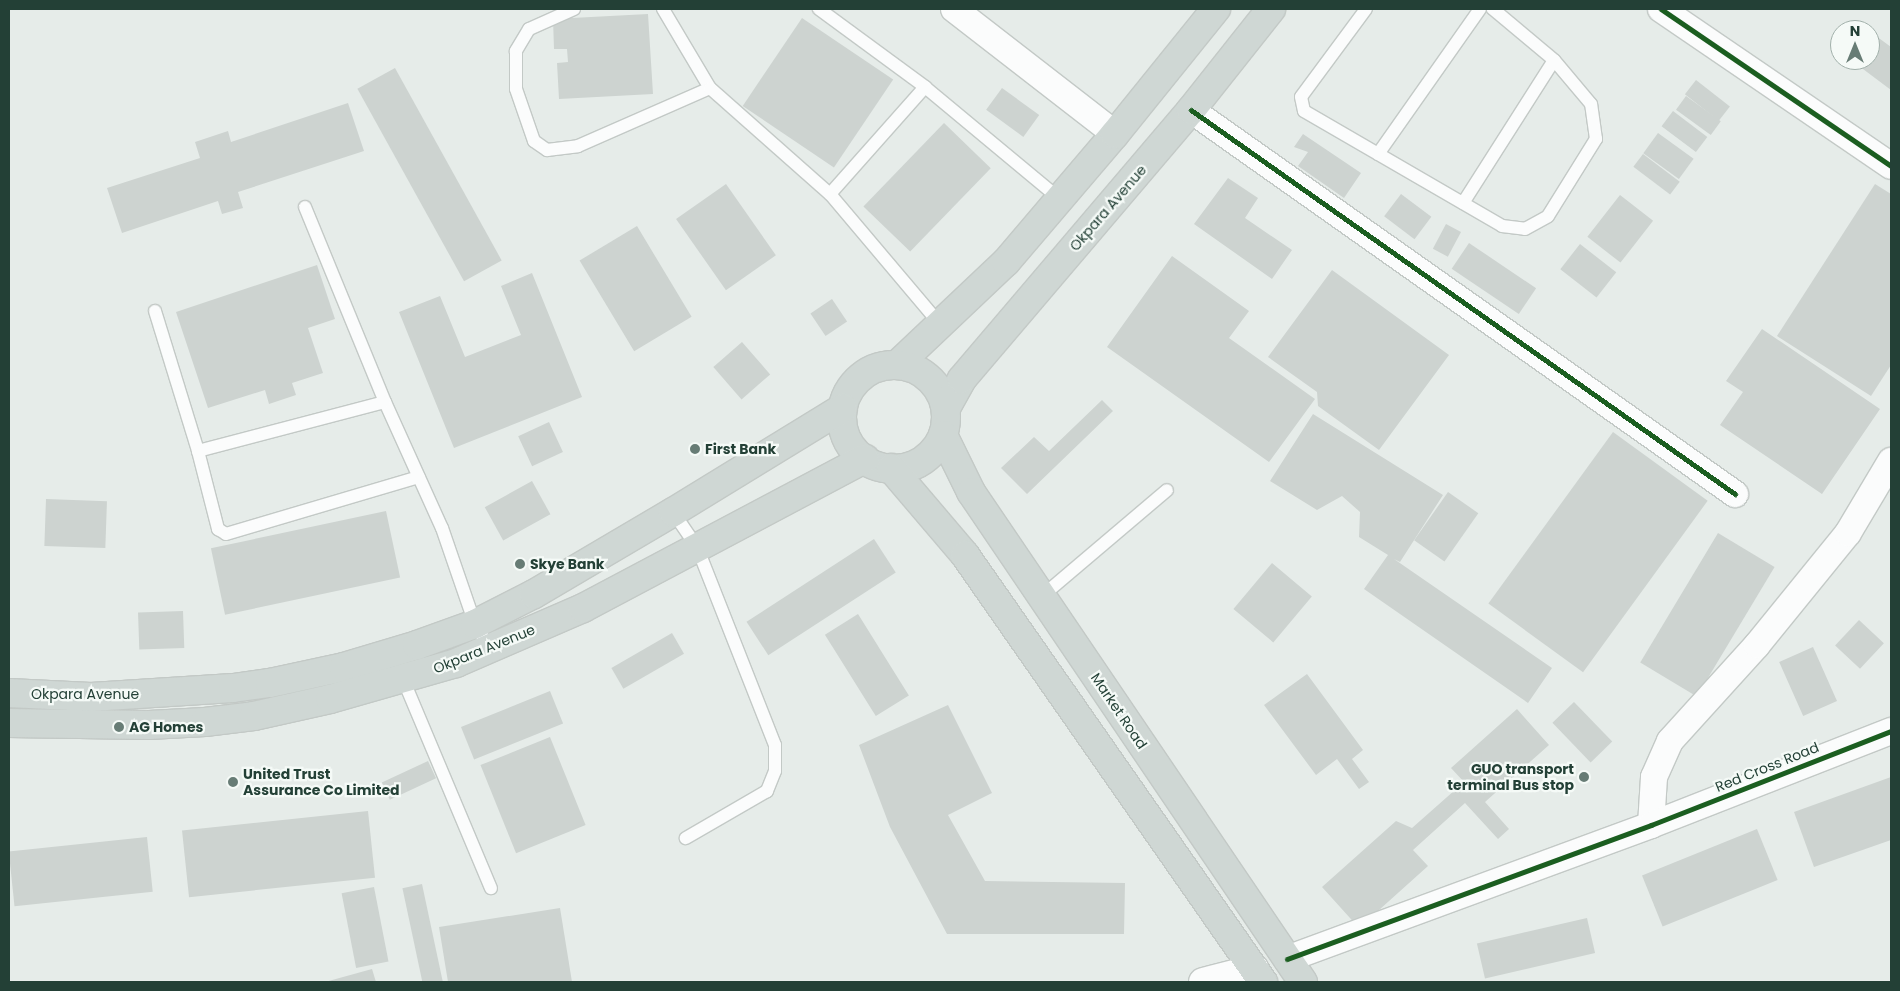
<!DOCTYPE html>
<html>
<head>
<meta charset="utf-8">
<style>
  body { margin:0 }
  #map { position:relative; width:1900px; height:991px; overflow:hidden; background:#e6ece9; font-family:Poppins,sans-serif }
  div>[style] { position:absolute }
  .building>* { inset:0; background:#cdd3d0; transform-origin:0 0 }
  .roads { filter:drop-shadow(1px 0 #c3c9c6) drop-shadow(-1px 0 #c3c9c6) drop-shadow(0 1px #c3c9c6) drop-shadow(0 -1px #c3c9c6) }
  .lane>* { height:12px; margin:-6px; padding:0 6px; transform-origin:6px; border-radius:6px; background:#fbfcfc }
  .street>* { height:26px; margin:-13px; padding:0 13px; transform-origin:13px; border-radius:13px; background:#fbfcfc }
  .secondary>* { height:28px; margin:-14px; padding:0 14px; transform-origin:14px; border-radius:14px; background:#fbfcfc }
  .primary>* { height:28px; margin:-14px; padding:0 14px; transform-origin:14px; border-radius:14px; background:#cfd7d4 }
  .primary>.ring { margin:-14px; padding:0; box-sizing:content-box; background:none; border:28px solid #cfd7d4; border-radius:50% }
  .cycleway>* { height:5px; margin:-2.5px; padding:0 2.5px; transform-origin:2.5px; border-radius:2.5px; background:#1b5e20 }
  .dots>* { width:14px; height:14px; translate:-50% -50%; box-sizing:border-box; border:2px solid #f5faf7; border-radius:50% }
  span { translate:-50% -50%; white-space:nowrap; text-align:center; line-height:1.15; -webkit-text-stroke:4.5px #f5faf7; paint-order:stroke }
  .street-label { font-size:14px; color:#234036 }
  .poi-label { font-size:14px; color:#234036; font-weight:700 }
  .left { translate:0 -50%; text-align:left }
  .right { translate:-100% -50%; text-align:right }
  .frame { position:absolute; inset:0; border:10px solid #234036; pointer-events:none }
  .north { position:absolute; left:1830px; top:20px; width:50px; height:50px; box-sizing:border-box; background:#f5faf7; border:1px solid #a1b0aa; border-radius:50%; rotate:0deg; font-size:14px; font-weight:700; line-height:20px; text-align:center; color:#234036 }
  .north::after { content:''; display:block; margin:auto; width:18px; height:22px; background:#677c75; clip-path:polygon(50% 0,100% 100%,50% 72%,0 100%) }
</style>
</head>
<body>
<div id="map">
  <div class="building">
    <i style="clip-path:polygon(648px 14px,653px 94px,559px 99px,557px 63px,568px 62px,567px 49px,554px 49px,553px 19px)"></i>
    <i style="left:802px;top:18px;width:110px;height:106px;rotate:34deg"></i>
    <i style="clip-path:polygon(1872px 33px,1891px 47px,1891px 90px,1851px 60px,1870px 60px)"></i>
    <i style="left:395px;top:68px;width:220px;height:43px;rotate:61deg"></i>
    <i style="left:1696px;top:80px;width:43px;height:18px;rotate:38deg"></i>
    <i style="left:1002px;top:88px;width:46px;height:27px;rotate:36deg"></i>
    <i style="left:1686px;top:96px;width:43px;height:17px;rotate:36deg"></i>
    <i style="clip-path:polygon(348px 103px,364px 151px,238px 192px,243px 208px,222px 214px,218px 201px,122px 233px,107px 188px,200px 158px,195px 142px,228px 131px,231px 142px)"></i>
    <i style="left:1673px;top:111px;width:43px;height:19px;rotate:37deg"></i>
    <i style="left:944px;top:123px;width:65px;height:116px;rotate:44deg"></i>
    <i style="left:1658px;top:133px;width:44px;height:25px;rotate:36deg"></i>
    <i style="clip-path:polygon(1303px 134px,1361px 173px,1344px 198px,1298px 166px,1308px 152px,1294px 147px)"></i>
    <i style="left:1643px;top:154px;width:46px;height:16px;rotate:37deg"></i>
    <i style="clip-path:polygon(1228px 178px,1258px 198px,1245px 218px,1292px 250px,1272px 279px,1194px 224px)"></i>
    <i style="left:726px;top:184px;width:87px;height:61px;rotate:55deg"></i>
    <i style="clip-path:polygon(1875px 184px,1891px 194px,1891px 365px,1871px 396px,1777px 336px)"></i>
    <i style="left:1401px;top:194px;width:38px;height:28px;rotate:37deg"></i>
    <i style="left:1620px;top:195px;width:42px;height:53px;rotate:38deg"></i>
    <i style="left:1446px;top:224px;width:17px;height:28px;rotate:28deg"></i>
    <i style="left:637px;top:226px;width:106px;height:67px;rotate:59deg"></i>
    <i style="left:1469px;top:243px;width:81px;height:31px;rotate:34deg"></i>
    <i style="left:1580px;top:244px;width:46px;height:32px;rotate:38deg"></i>
    <i style="clip-path:polygon(1172px 256px,1249px 311px,1229px 338px,1315px 399px,1269px 462px,1107px 347px)"></i>
    <i style="clip-path:polygon(317px 265px,335px 319px,308px 328px,323px 373px,292px 383px,296px 395px,269px 404px,265px 390px,208px 408px,176px 312px)"></i>
    <i style="clip-path:polygon(1332px 270px,1449px 355px,1379px 450px,1318px 406px,1317px 392px,1268px 357px)"></i>
    <i style="clip-path:polygon(532px 273px,582px 397px,454px 448px,399px 312px,440px 296px,465px 357px,521px 335px,501px 286px)"></i>
    <i style="left:832px;top:299px;width:27px;height:26px;rotate:56deg"></i>
    <i style="clip-path:polygon(1762px 329px,1880px 409px,1822px 494px,1720px 425px,1743px 392px,1726px 381px)"></i>
    <i style="left:742px;top:342px;width:43px;height:38px;rotate:49deg"></i>
    <i style="clip-path:polygon(1102px 400px,1113px 411px,1027px 494px,1001px 468px,1034px 437px,1049px 451px)"></i>
    <i style="clip-path:polygon(1313px 414px,1443px 495px,1400px 562px,1394px 559px,1552px 668px,1528px 703px,1364px 589px,1388px 555px,1359px 537px,1360px 512px,1342px 496px,1317px 510px,1270px 481px)"></i>
    <i style="left:549px;top:422px;width:33px;height:34px;rotate:65deg"></i>
    <i style="left:1613px;top:432px;width:117px;height:212px;rotate:36deg"></i>
    <i style="left:532px;top:481px;width:38px;height:54px;rotate:61deg"></i>
    <i style="left:1448px;top:492px;width:37px;height:59px;rotate:35deg"></i>
    <i style="left:46px;top:499px;width:61px;height:47px;rotate:2deg"></i>
    <i style="left:386px;top:511px;width:68px;height:179px;rotate:78deg"></i>
    <i style="left:1718px;top:533px;width:66px;height:151px;rotate:31deg"></i>
    <i style="left:874px;top:539px;width:40px;height:152px;rotate:57deg"></i>
    <i style="left:1272px;top:563px;width:52px;height:60px;rotate:40deg"></i>
    <i style="left:183px;top:611px;width:37px;height:45px;rotate:88deg"></i>
    <i style="left:858px;top:614px;width:96px;height:39px;rotate:58deg"></i>
    <i style="left:1859px;top:620px;width:34px;height:35px;rotate:43deg"></i>
    <i style="left:672px;top:633px;width:24px;height:70px;rotate:60deg"></i>
    <i style="left:1813px;top:647px;width:59px;height:37px;rotate:66deg"></i>
    <i style="clip-path:polygon(1307px 674px,1363px 750px,1352px 759px,1369px 782px,1359px 789px,1337px 759px,1316px 775px,1264px 705px)"></i>
    <i style="left:550px;top:691px;width:35px;height:96px;rotate:68deg"></i>
    <i style="left:1574px;top:702px;width:55px;height:30px;rotate:46deg"></i>
    <i style="clip-path:polygon(948px 705px,992px 793px,948px 815px,985px 881px,1125px 883px,1124px 934px,947px 934px,890px 827px,859px 745px)"></i>
    <i style="clip-path:polygon(1517px 709px,1549px 745px,1485px 802px,1509px 829px,1498px 839px,1465px 803px,1413px 850px,1428px 866px,1359px 928px,1322px 887px,1396px 821px,1412px 828px,1464px 782px,1451px 768px)"></i>
    <i style="left:550px;top:737px;width:95px;height:75px;rotate:68deg"></i>
    <i style="left:428px;top:761px;width:19px;height:51px;rotate:65deg"></i>
    <i style="clip-path:polygon(1891px 777px,1891px 840px,1814px 867px,1794px 812px)"></i>
    <i style="left:368px;top:811px;width:67px;height:187px;rotate:84deg"></i>
    <i style="left:1757px;top:829px;width:55px;height:124px;rotate:68deg"></i>
    <i style="left:147px;top:837px;width:55px;height:139px;rotate:84deg"></i>
    <i style="left:422px;top:884px;width:100px;height:20px;rotate:78deg"></i>
    <i style="left:374px;top:887px;width:76px;height:33px;rotate:79deg"></i>
    <i style="clip-path:polygon(560px 908px,572px 982px,448px 982px,439px 927px)"></i>
    <i style="left:1587px;top:918px;width:36px;height:113px;rotate:77deg"></i>
    <i style="clip-path:polygon(372px 969px,376px 982px,325px 982px)"></i>
  </div>
  <div class="roads">
    <div class="lane">
      <i style="left:574px;top:9px;width:49px;rotate:156deg"></i>
      <i style="left:529px;top:29px;width:26px;rotate:121deg"></i>
      <i style="left:516px;top:51px;width:38px;rotate:90deg"></i>
      <i style="left:516px;top:89px;width:55px;rotate:70.9deg"></i>
      <i style="left:534px;top:141px;width:16px;rotate:35deg"></i>
      <i style="left:547px;top:150px;width:31px;rotate:-7deg"></i>
      <i style="left:578px;top:146px;width:144px;rotate:-23.7deg"></i>
      <i style="left:663px;top:9px;width:92px;rotate:59.3deg"></i>
      <i style="left:710px;top:88px;width:160px;rotate:41.5deg"></i>
      <i style="left:830px;top:194px;width:170px;rotate:49.8deg"></i>
      <i style="left:819px;top:9px;width:132px;rotate:36.3deg"></i>
      <i style="left:925px;top:87px;width:175px;rotate:39.7deg"></i>
      <i style="left:1366px;top:9px;width:109px;rotate:126.5deg"></i>
      <i style="left:1301px;top:97px;width:14px;rotate:78deg"></i>
      <i style="left:1304px;top:111px;width:229px;rotate:30.1deg"></i>
      <i style="left:1502px;top:226px;width:23px;rotate:7deg"></i>
      <i style="left:1525px;top:229px;width:26px;rotate:-29deg"></i>
      <i style="left:1548px;top:216px;width:91px;rotate:-58.1deg"></i>
      <i style="left:1596px;top:139px;width:35px;rotate:-98deg"></i>
      <i style="left:1591px;top:104px;width:57px;rotate:-130.1deg"></i>
      <i style="left:1554px;top:60px;width:80px;rotate:-140.1deg"></i>
      <i style="left:1378px;top:154px;width:177px;rotate:-54.9deg"></i>
      <i style="left:830px;top:194px;width:143px;rotate:-48.4deg"></i>
      <i style="left:1463px;top:203px;width:169px;rotate:-57.5deg"></i>
      <i style="left:305px;top:207px;width:211px;rotate:67.7deg"></i>
      <i style="left:385px;top:402px;width:138px;rotate:65.7deg"></i>
      <i style="left:442px;top:528px;width:102px;rotate:71deg"></i>
      <i style="left:475px;top:624px;width:29px;rotate:59deg"></i>
      <i style="left:155px;top:311px;width:146px;rotate:72.9deg"></i>
      <i style="left:198px;top:451px;width:193px;rotate:-14.7deg"></i>
      <i style="left:198px;top:451px;width:81px;rotate:75.6deg"></i>
      <i style="left:218px;top:529px;width:9px;rotate:32deg"></i>
      <i style="left:226px;top:534px;width:201px;rotate:-16.5deg"></i>
      <i style="left:673px;top:512px;width:42px;rotate:55.6deg"></i>
      <i style="left:697px;top:547px;width:213px;rotate:68.5deg"></i>
      <i style="left:775px;top:745px;width:26px;rotate:90deg"></i>
      <i style="left:775px;top:771px;width:22px;rotate:112deg"></i>
      <i style="left:767px;top:791px;width:94px;rotate:149.9deg"></i>
      <i style="left:1041px;top:597px;width:165px;rotate:-40.3deg"></i>
      <i style="left:403px;top:679px;width:227px;rotate:67.2deg"></i>
    </div>
    <div class="street">
      <i style="left:954px;top:9px;width:204px;rotate:37.8deg"></i>
      <i style="left:1661px;top:9px;width:278px;rotate:34.3deg"></i>
      <i style="left:1191px;top:110px;width:666px;rotate:35.22deg"></i>
      <i style="left:1651px;top:825px;width:48px;rotate:-86.4deg"></i>
      <i style="left:1654px;top:777px;width:39px;rotate:-66deg"></i>
      <i style="left:1670px;top:741px;width:130px;rotate:-47.8deg"></i>
      <i style="left:1757px;top:645px;width:144px;rotate:-50.9deg"></i>
      <i style="left:1848px;top:533px;width:84px;rotate:-59.2deg"></i>
      <i style="left:1287px;top:959px;width:388px;rotate:-20.2deg"></i>
      <i style="left:1651px;top:825px;width:258px;rotate:-21.4deg"></i>
    </div>
    <div class="secondary">
      <i style="left:1203px;top:982px;width:53px;rotate:-14.3deg"></i>
    </div>
    <div class="primary">
      <i style="left:897px;top:365px;width:150px;rotate:-43.4deg"></i>
      <i style="left:1006px;top:262px;width:168px;rotate:-49.6deg"></i>
      <i style="left:1115px;top:134px;width:161px;rotate:-51.1deg"></i>
      <i class="ring" style="left:842px;top:365px;width:76px;height:76px"></i>
      <i style="left:946px;top:408px;width:33px;rotate:-61deg"></i>
      <i style="left:962px;top:379px;width:353px;rotate:-49.6deg"></i>
      <i style="left:1191px;top:110px;width:129px;rotate:-51.6deg"></i>
      <i style="left:943px;top:435px;width:64px;rotate:63.8deg"></i>
      <i style="left:971px;top:492px;width:592px;rotate:55.88deg"></i>
      <i style="left:891px;top:468px;width:114px;rotate:49.6deg"></i>
      <i style="left:965px;top:555px;width:521px;rotate:55.09deg"></i>
      <i style="left:9px;top:693px;width:82px;rotate:2.8deg"></i>
      <i style="left:91px;top:697px;width:142px;rotate:-3.6deg"></i>
      <i style="left:233px;top:688px;width:37px;rotate:-8deg"></i>
      <i style="left:270px;top:683px;width:76px;rotate:-12.2deg"></i>
      <i style="left:344px;top:667px;width:76px;rotate:-16.8deg"></i>
      <i style="left:417px;top:645px;width:62px;rotate:-19.9deg"></i>
      <i style="left:475px;top:624px;width:66px;rotate:-27deg"></i>
      <i style="left:534px;top:594px;width:161px;rotate:-30.5deg"></i>
      <i style="left:673px;top:512px;width:199px;rotate:-31.5deg"></i>
      <i style="left:9px;top:723px;width:140px;rotate:0.8deg"></i>
      <i style="left:149px;top:725px;width:56px;rotate:-3.1deg"></i>
      <i style="left:205px;top:722px;width:49px;rotate:-7deg"></i>
      <i style="left:254px;top:716px;width:78px;rotate:-12.6deg"></i>
      <i style="left:330px;top:699px;width:131px;rotate:-15.9deg"></i>
      <i style="left:456px;top:663px;width:138px;rotate:-23.4deg"></i>
      <i style="left:583px;top:608px;width:319px;rotate:-27.9deg"></i>
    </div>
  </div>
  <div class="cycleway">
    <i style="left:1661px;top:9px;width:278px;rotate:34.3deg"></i>
    <i style="left:1191px;top:110px;width:666px;rotate:35.22deg"></i>
    <i style="left:1287px;top:959px;width:388px;rotate:-20.2deg"></i>
    <i style="left:1651px;top:825px;width:258px;rotate:-21.4deg"></i>
  </div>
  <div class="dots">
    <i style="left:695px;top:449px;background:#677c75"></i>
    <i style="left:520px;top:564px;background:#677c75"></i>
    <i style="left:119px;top:727px;background:#677c75"></i>
    <i style="left:1584px;top:777px;background:#677c75"></i>
    <i style="left:233px;top:782px;background:#677c75"></i>
  </div>
  <div class="street-label">
    <span style="left:1108px;top:208px;rotate:-49deg">Okpara Avenue</span>
    <span style="left:484px;top:649px;rotate:-22deg">Okpara Avenue</span>
    <span style="left:85px;top:694px">Okpara Avenue</span>
    <span style="left:1119px;top:711px;rotate:56deg">Market Road</span>
    <span style="left:1767px;top:767px;rotate:-22deg">Red Cross Road</span>
  </div>
  <div class="poi-label">
    <span class="left" style="left:705px;top:449px">First Bank</span>
    <span class="left" style="left:530px;top:564px">Skye Bank</span>
    <span class="left" style="left:129px;top:727px">AG Homes</span>
    <span class="right" style="left:1574px;top:777px">GUO transport<br>terminal Bus stop</span>
    <span class="left" style="left:243px;top:782px">United Trust<br>Assurance Co Limited</span>
  </div>
  <div class="frame"></div>
  <div class="north">N</div>
</div>
</body>
</html>
